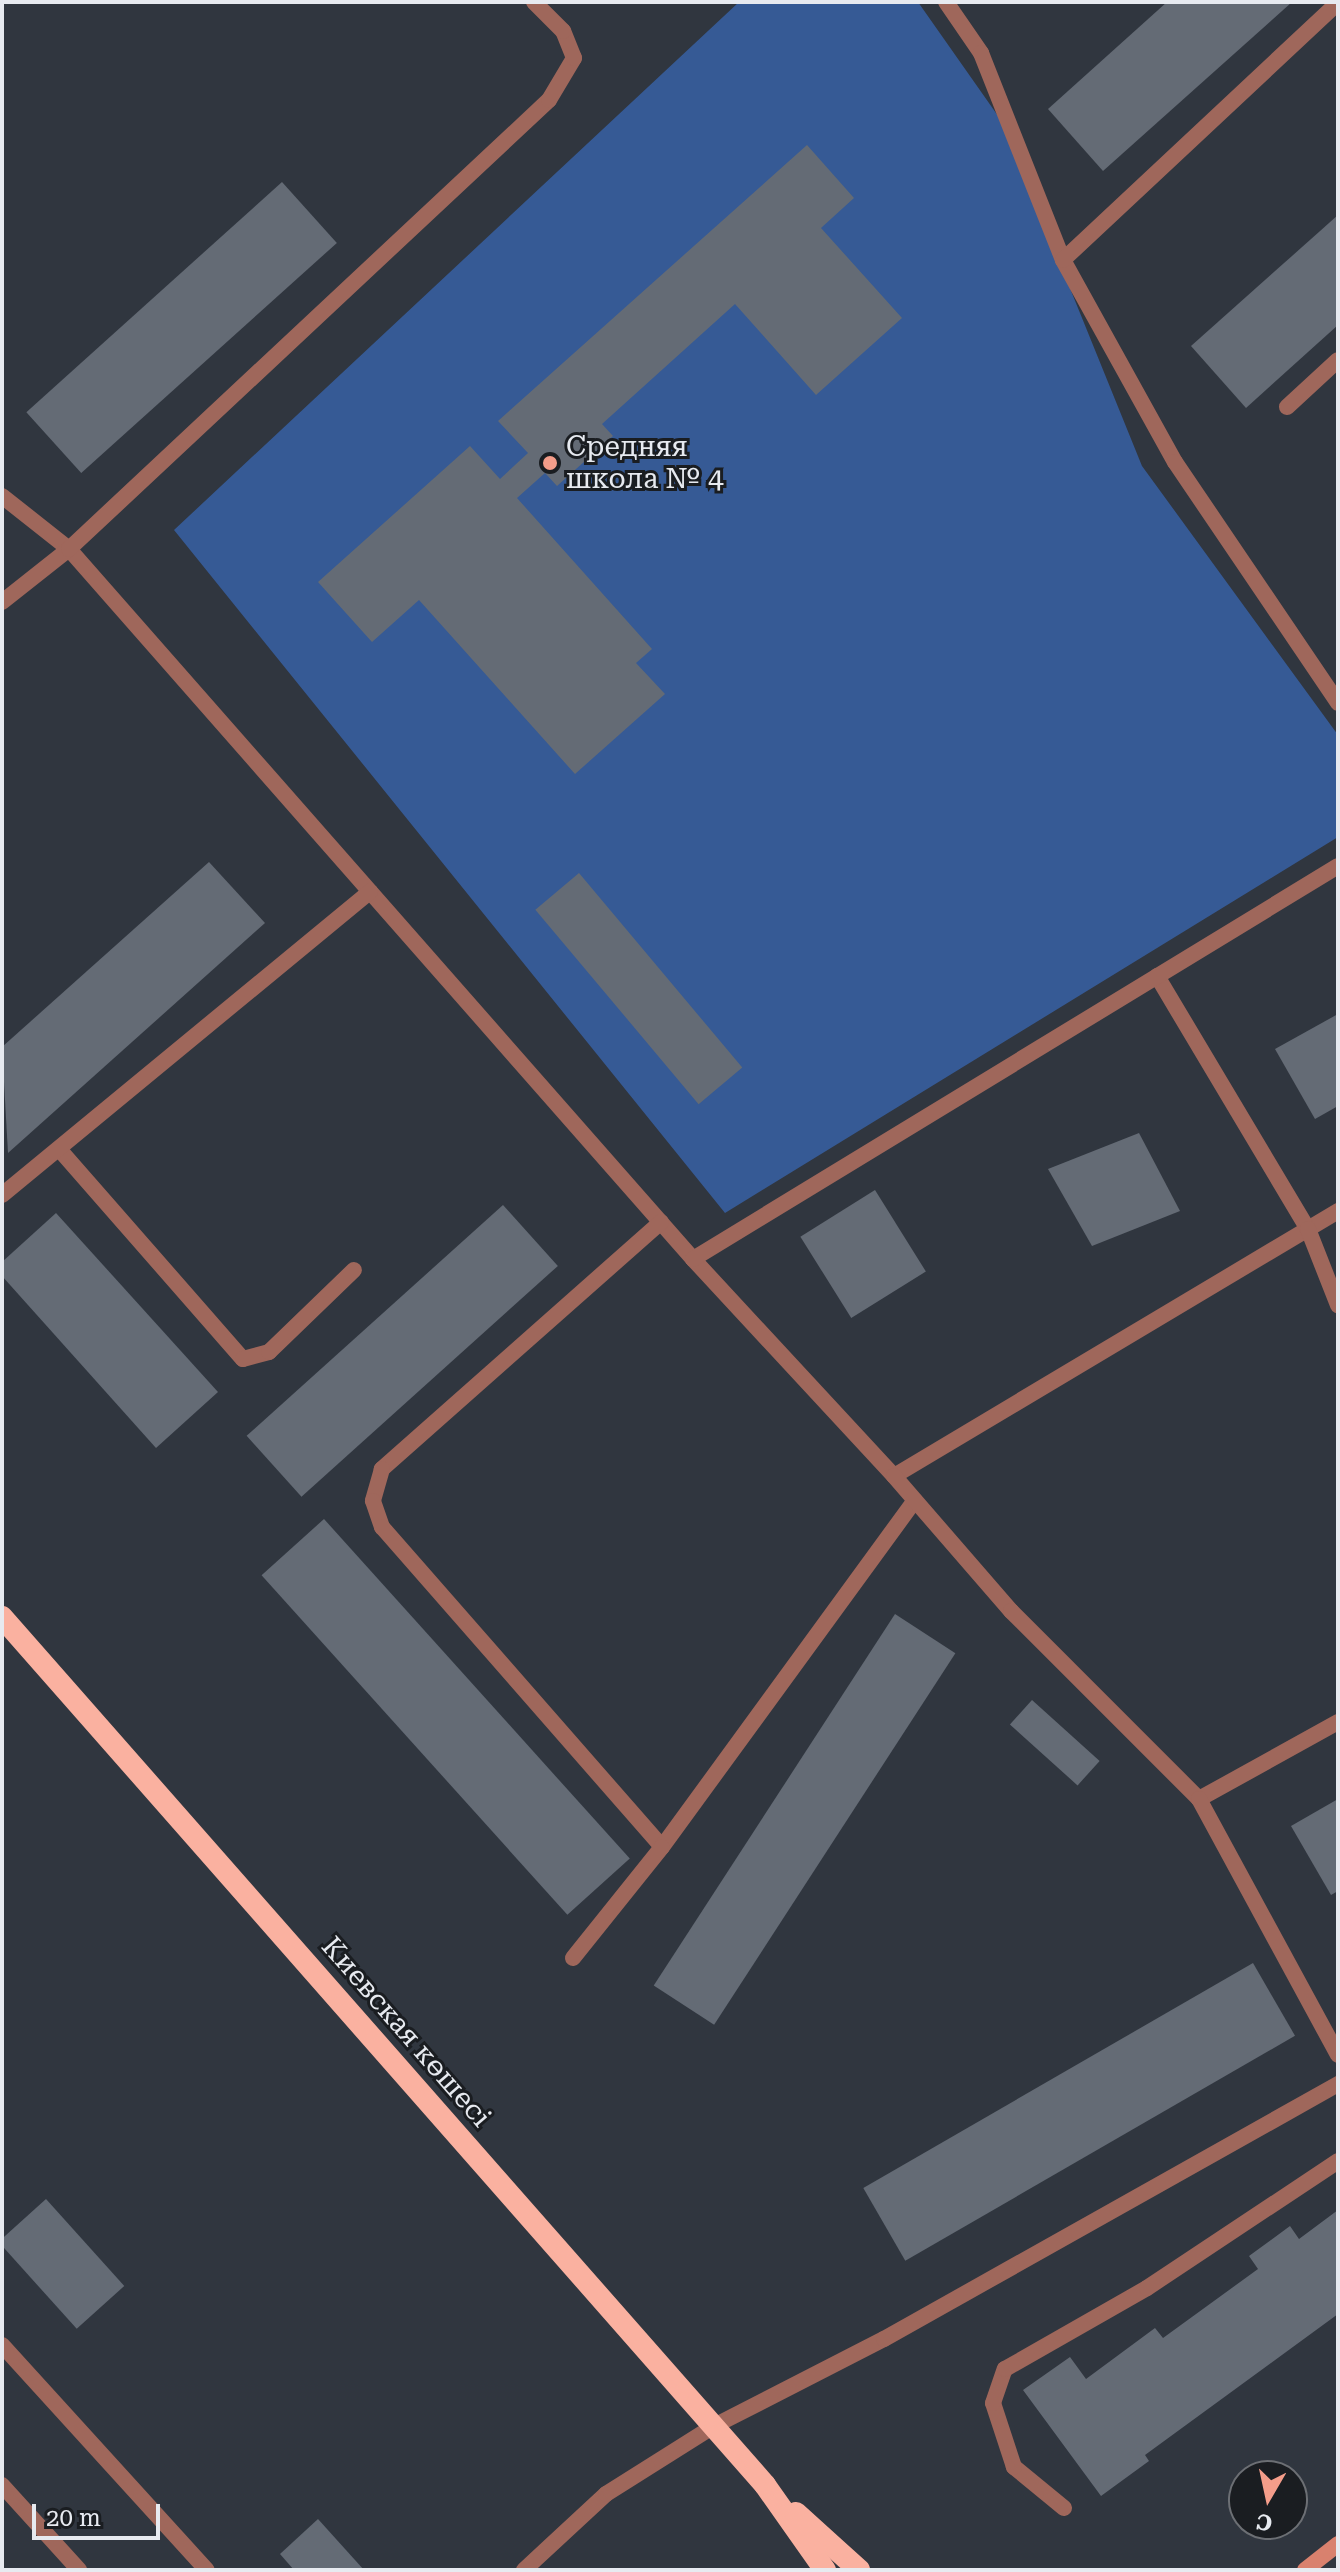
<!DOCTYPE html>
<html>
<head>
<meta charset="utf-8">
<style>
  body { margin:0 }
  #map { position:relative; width:1340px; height:2572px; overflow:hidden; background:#30363f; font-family:"Roboto Serif",serif }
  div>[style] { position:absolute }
  .green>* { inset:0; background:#365a95 }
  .building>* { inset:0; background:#646b75; transform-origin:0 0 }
  .service>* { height:16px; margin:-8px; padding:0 8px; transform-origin:8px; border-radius:8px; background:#9f675b }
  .secondary>* { height:16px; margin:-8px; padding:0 8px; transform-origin:8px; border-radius:8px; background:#d9816e }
  .trunk>* { height:22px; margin:-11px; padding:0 11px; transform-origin:11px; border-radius:11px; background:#fab1a0 }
  .dots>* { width:22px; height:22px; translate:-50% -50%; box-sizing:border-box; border:4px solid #1a1d21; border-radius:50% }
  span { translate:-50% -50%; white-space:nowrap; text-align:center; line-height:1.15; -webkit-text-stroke:6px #1a1d21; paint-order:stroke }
  .poi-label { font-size:28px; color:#e7eaf0 }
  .left { translate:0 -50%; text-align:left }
  .street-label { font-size:28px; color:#e7eaf0 }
  .frame { position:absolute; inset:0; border:4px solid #e7eaf0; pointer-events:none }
  .north { position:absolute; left:1228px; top:2460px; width:80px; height:80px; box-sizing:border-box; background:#1a1d21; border:2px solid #6c6f74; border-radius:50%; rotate:189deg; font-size:22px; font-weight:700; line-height:32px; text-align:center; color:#e7eaf0 }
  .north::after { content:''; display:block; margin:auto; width:28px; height:36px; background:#f49d8a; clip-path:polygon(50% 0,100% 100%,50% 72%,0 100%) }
  .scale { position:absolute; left:32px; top:2504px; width:128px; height:36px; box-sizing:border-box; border:4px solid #e7eaf0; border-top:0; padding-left:10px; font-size:24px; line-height:28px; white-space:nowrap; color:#e7eaf0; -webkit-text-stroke:6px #1a1d21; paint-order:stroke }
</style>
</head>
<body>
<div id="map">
  <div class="green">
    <i style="clip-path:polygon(739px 2px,918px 2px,1003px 123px,1142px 466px,1338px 735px,1338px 837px,725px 1213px,174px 530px)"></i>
  </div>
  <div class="building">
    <i style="clip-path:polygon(1167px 2px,1292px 2px,1103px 171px,1048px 109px)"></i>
    <i style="clip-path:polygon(807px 145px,854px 198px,821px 228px,902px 318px,816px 395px,735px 304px,602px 424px,613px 436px,557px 486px,545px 473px,517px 498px,652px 649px,636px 663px,665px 694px,575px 774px,419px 600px,372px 642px,318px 582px,470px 446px,500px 479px,528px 453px,498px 421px)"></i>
    <i style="left:282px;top:182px;width:82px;height:344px;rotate:48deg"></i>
    <i style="clip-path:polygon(1338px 215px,1338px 325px,1246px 408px,1191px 346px)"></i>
    <i style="clip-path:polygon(209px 862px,265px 923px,8px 1153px,2px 1047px)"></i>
    <i style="left:579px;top:873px;width:254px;height:57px;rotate:50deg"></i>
    <i style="clip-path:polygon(1338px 1014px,1338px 1106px,1315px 1119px,1275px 1049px)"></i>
    <i style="clip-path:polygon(1139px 1133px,1180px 1211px,1092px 1246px,1048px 1169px)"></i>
    <i style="left:875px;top:1190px;width:96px;height:88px;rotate:58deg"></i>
    <i style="left:503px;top:1205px;width:82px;height:345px;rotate:48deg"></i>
    <i style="clip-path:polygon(56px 1213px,218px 1392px,156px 1448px,2px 1276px,2px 1262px)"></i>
    <i style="left:324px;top:1519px;width:457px;height:84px;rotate:48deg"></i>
    <i style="left:895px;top:1614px;width:72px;height:443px;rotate:33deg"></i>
    <i style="left:1032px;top:1700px;width:91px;height:33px;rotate:42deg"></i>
    <i style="clip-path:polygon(1338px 1799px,1338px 1891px,1331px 1895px,1291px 1826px)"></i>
    <i style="left:1253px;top:1963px;width:84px;height:450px;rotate:60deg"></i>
    <i style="left:46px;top:2199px;width:117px;height:64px;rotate:48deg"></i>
    <i style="clip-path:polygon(1338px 2210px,1338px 2314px,1145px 2455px,1149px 2461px,1101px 2496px,1023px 2390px,1070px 2357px,1086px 2379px,1155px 2328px,1163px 2338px,1258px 2269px,1249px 2256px,1290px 2226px,1299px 2239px)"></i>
    <i style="clip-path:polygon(318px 2519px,364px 2570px,294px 2570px,280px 2554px)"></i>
  </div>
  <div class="service">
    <i style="left:946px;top:2px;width:62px;rotate:55.5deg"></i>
    <i style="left:981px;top:53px;width:223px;rotate:68.4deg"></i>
    <i style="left:1063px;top:260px;width:231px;rotate:61deg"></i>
    <i style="left:1175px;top:462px;width:291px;rotate:55.9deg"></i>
    <i style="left:1063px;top:260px;width:376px;rotate:-43.1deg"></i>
    <i style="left:1287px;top:407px;width:69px;rotate:-42.7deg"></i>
    <i style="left:2px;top:496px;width:85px;rotate:38.3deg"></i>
    <i style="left:69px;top:549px;width:945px;rotate:48.69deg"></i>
    <i style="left:693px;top:1259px;width:296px;rotate:47.2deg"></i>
    <i style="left:894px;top:1476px;width:517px;rotate:-30.83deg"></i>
    <i style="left:2px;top:602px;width:85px;rotate:-38.3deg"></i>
    <i style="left:69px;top:549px;width:657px;rotate:-43.09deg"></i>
    <i style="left:549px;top:100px;width:49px;rotate:-59.2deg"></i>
    <i style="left:574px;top:58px;width:29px;rotate:-112deg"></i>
    <i style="left:563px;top:31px;width:41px;rotate:-135deg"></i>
    <i style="left:1157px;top:976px;width:295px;rotate:59.2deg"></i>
    <i style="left:1308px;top:1229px;width:82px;rotate:68.5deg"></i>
    <i style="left:59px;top:1149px;width:279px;rotate:48.8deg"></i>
    <i style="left:243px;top:1359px;width:27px;rotate:-15deg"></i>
    <i style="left:269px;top:1352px;width:118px;rotate:-44deg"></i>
    <i style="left:2px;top:1195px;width:477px;rotate:-39.5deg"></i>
    <i style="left:661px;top:1222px;width:373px;rotate:138.5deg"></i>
    <i style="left:382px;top:1469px;width:33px;rotate:106deg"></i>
    <i style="left:373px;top:1501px;width:28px;rotate:71deg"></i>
    <i style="left:382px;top:1527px;width:425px;rotate:48.8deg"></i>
    <i style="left:662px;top:1847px;width:429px;rotate:-53.9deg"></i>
    <i style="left:693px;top:1259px;width:755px;rotate:-31.35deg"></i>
    <i style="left:894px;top:1476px;width:179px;rotate:49.1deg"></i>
    <i style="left:1011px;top:1611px;width:266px;rotate:45deg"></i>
    <i style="left:1338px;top:1722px;width:159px;rotate:151deg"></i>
    <i style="left:1199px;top:1799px;width:291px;rotate:61.5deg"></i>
    <i style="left:573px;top:1958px;width:142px;rotate:-51.3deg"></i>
    <i style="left:2px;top:2345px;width:304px;rotate:47.7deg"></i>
    <i style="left:2px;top:2485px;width:115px;rotate:47.8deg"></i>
    <i style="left:1064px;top:2508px;width:65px;rotate:-140.6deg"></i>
    <i style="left:1014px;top:2467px;width:67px;rotate:-108.2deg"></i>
    <i style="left:993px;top:2403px;width:36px;rotate:-71deg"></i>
    <i style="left:1005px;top:2369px;width:163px;rotate:-29.7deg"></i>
    <i style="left:1147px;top:2288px;width:229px;rotate:-33.6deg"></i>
    <i style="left:524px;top:2570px;width:112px;rotate:-42.8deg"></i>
    <i style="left:606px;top:2494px;width:128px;rotate:-32.2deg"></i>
    <i style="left:714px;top:2426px;width:191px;rotate:-27.1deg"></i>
    <i style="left:884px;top:2339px;width:521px;rotate:-29.32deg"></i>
  </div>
  <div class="secondary">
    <i style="left:1305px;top:2570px;width:42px;rotate:-38.2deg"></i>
  </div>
  <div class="trunk">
    <i style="left:2px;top:1617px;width:1156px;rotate:48.68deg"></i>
    <i style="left:765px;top:2485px;width:104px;rotate:54.8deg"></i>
    <i style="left:796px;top:2513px;width:85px;rotate:42.1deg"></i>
  </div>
  <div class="dots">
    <i style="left:550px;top:463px;background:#f49d8a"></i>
  </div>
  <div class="poi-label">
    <span class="left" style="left:566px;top:463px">Средняя<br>школа № 4</span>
  </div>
  <div class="street-label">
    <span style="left:406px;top:2032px;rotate:49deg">Киевская көшесі</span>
  </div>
  <div class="frame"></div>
  <div class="north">С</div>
  <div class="scale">20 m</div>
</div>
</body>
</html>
